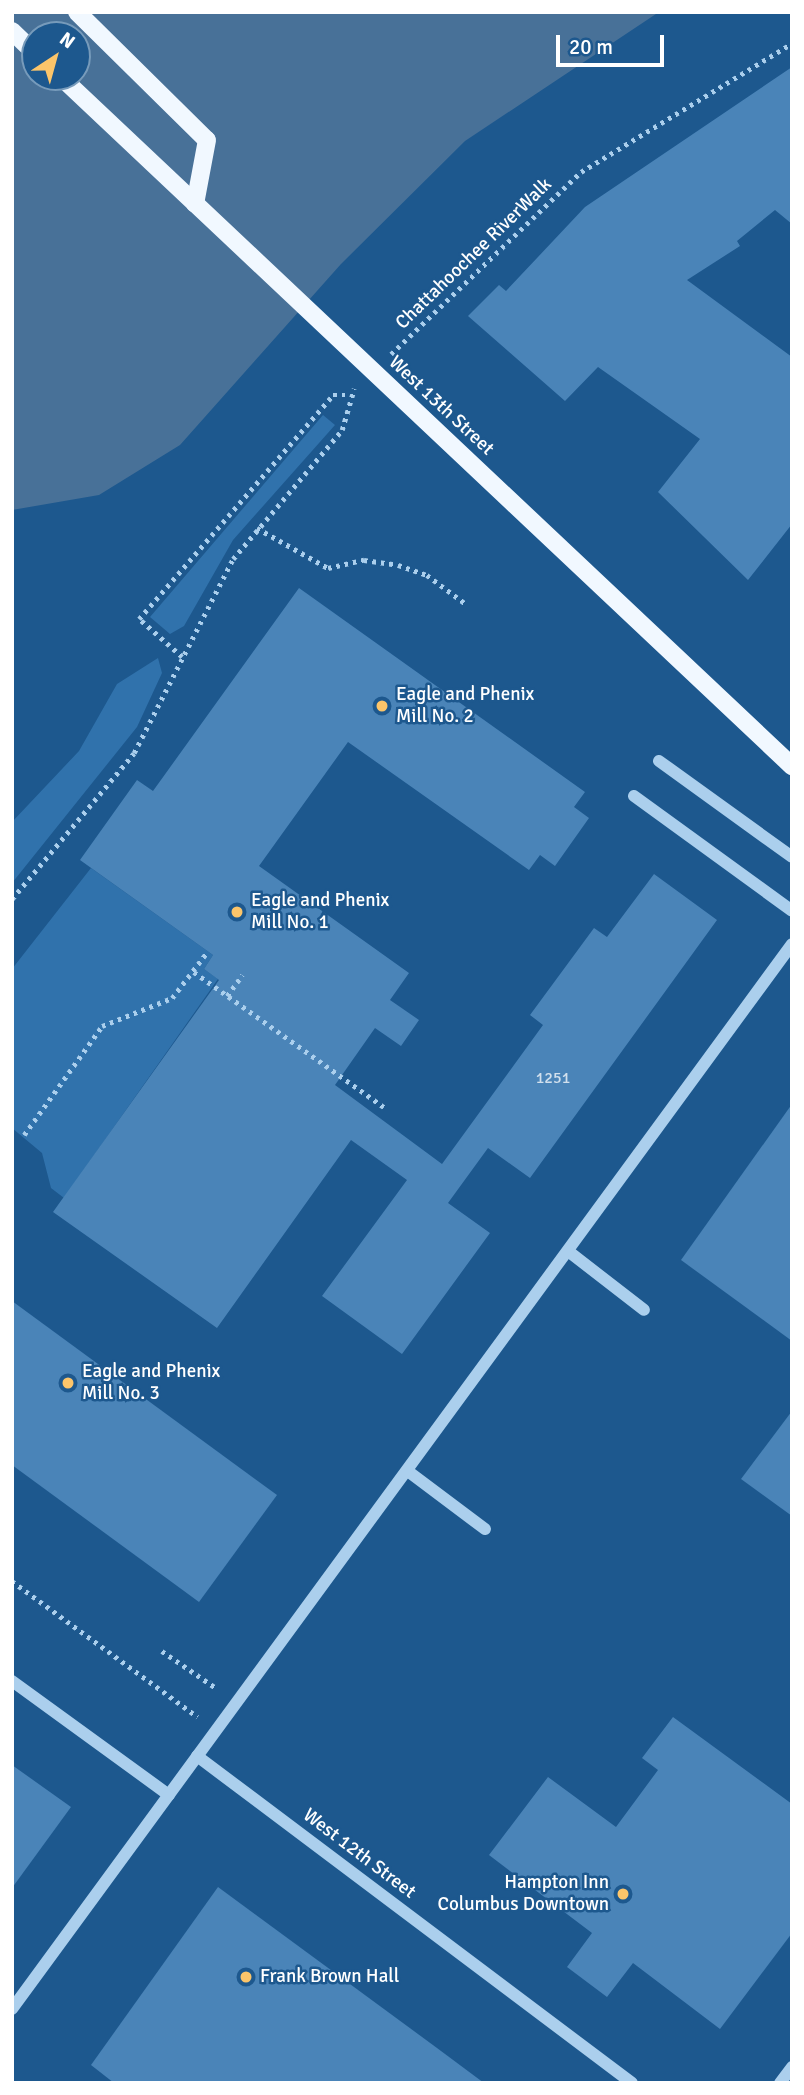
<!DOCTYPE html>
<html>
<head>
<meta charset="utf-8">
<style>
  body { margin:0 }
  #map { position:relative; width:804px; height:2095px; overflow:hidden; background:#1d588e; font-family:Signika,sans-serif }
  div>[style] { position:absolute }
  .green>* { inset:0; background:#3072ac }
  .water>* { inset:0; background:#487198 }
  .building>* { inset:0; background:#4a84b8 }
  .path>* { height:4.5px; margin-top:-2.25px; transform-origin:0; background:repeating-linear-gradient(90deg,#abcfed 0 3.5px,transparent 0 8.5px) }
  .minor>* { height:12px; margin:-6px; padding:0 6px; transform-origin:6px; border-radius:6px; background:#abcfed }
  .major>* { height:18px; margin:-9px; padding:0 9px; transform-origin:9px; border-radius:9px; background:#f1f8ff }
  .dots>* { width:19px; height:19px; translate:-50% -50%; box-sizing:border-box; border:4px solid #1d588e; border-radius:50% }
  span { translate:-50% -50%; white-space:nowrap; text-align:center; line-height:1.15; -webkit-text-stroke:5px #1d588e; paint-order:stroke }
  .number-label { font-size:16px; color:#d2e0ed }
  .number-label span { -webkit-text-stroke-width:0 }
  .street-label { font-size:19px; color:#fff }
  .poi-label { font-size:19px; color:#fff }
  .left { translate:0 -50%; text-align:left }
  .right { translate:-100% -50%; text-align:right }
  .frame { position:absolute; inset:0; border:14px solid #fff; pointer-events:none }
  .north { position:absolute; left:21px; top:21px; width:70px; height:70px; box-sizing:border-box; background:#1d588e; border:2px solid #779bbb; border-radius:50%; rotate:36deg; font-size:19px; font-weight:700; line-height:28px; text-align:center; color:#fff }
  .north::after { content:''; display:block; margin:auto; width:24px; height:32px; background:#fcc56a; clip-path:polygon(50% 0,100% 100%,50% 72%,0 100%) }
  .scale { position:absolute; left:556px; top:35px; width:108px; height:32px; box-sizing:border-box; border:4px solid #fff; border-top:0; padding-left:9px; font-size:21px; line-height:24px; white-space:nowrap; color:#fff; -webkit-text-stroke:5px #1d588e; paint-order:stroke }
</style>
</head>
<body>
<div id="map">
  <div class="green">
    <i style="clip-path:polygon(323px 415px,335px 425px,233px 540px,184px 626px,170px 634px,150px 617px)"></i>
    <i style="clip-path:polygon(158px 658px,162px 673px,137px 727px,12px 883px,12px 822px,79px 751px,117px 684px)"></i>
    <i style="clip-path:polygon(91px 868px,213px 955px,204px 969px,218px 979px,64px 1198px,51px 1188px,42px 1153px,12px 1128px,12px 969px)"></i>
  </div>
  <div class="water">
    <i style="clip-path:polygon(evenodd,12px 12px,659px 12px,465px 141px,341px 264px,180px 445px,99px 495px,12px 510px,12px 12px,35px 35px,77px 35px,77px 77px,35px 77px,35px 35px)"></i>
  </div>
  <div class="building">
    <i style="clip-path:polygon(792px 67px,792px 224px,775px 210px,737px 241px,740px 246px,687px 280px,792px 357px,792px 524px,748px 580px,658px 492px,700px 439px,598px 367px,565px 401px,468px 316px,499px 285px,506px 291px,585px 207px)"></i>
    <i style="clip-path:polygon(299px 588px,585px 792px,574px 807px,589px 818px,555px 866px,540px 855px,529px 870px,348px 742px,259px 866px,409px 973px,390px 1000px,419px 1020px,401px 1046px,375px 1028px,335px 1085px,442px 1164px,543px 1025px,530px 1015px,594px 928px,607px 937px,654px 874px,717px 920px,530px 1178px,488px 1148px,448px 1203px,490px 1233px,402px 1354px,322px 1296px,407px 1180px,351px 1140px,217px 1328px,53px 1212px,219px 980px,204px 969px,213px 955px,80px 860px,137px 780px,153px 791px)"></i>
    <i style="clip-path:polygon(792px 1104px,792px 1341px,681px 1260px)"></i>
    <i style="clip-path:polygon(12px 1301px,277px 1495px,199px 1602px,12px 1465px)"></i>
    <i style="clip-path:polygon(792px 1411px,792px 1516px,741px 1479px)"></i>
    <i style="clip-path:polygon(673px 1717px,792px 1804px,792px 1933px,720px 2029px,633px 1963px,607px 1997px,567px 1967px,592px 1933px,489px 1855px,548px 1777px,616px 1827px,658px 1770px,642px 1758px)"></i>
    <i style="clip-path:polygon(12px 1765px,71px 1807px,12px 1888px)"></i>
    <i style="clip-path:polygon(218px 1887px,437px 2048px,484px 2083px,114px 2083px,91px 2065px)"></i>
  </div>
  <div class="path">
    <i style="left:391px;top:354px;width:263px;rotate:-43.8deg"></i>
    <i style="left:581px;top:172px;width:247px;rotate:-31.4deg"></i>
    <i style="left:257px;top:528px;width:81px;rotate:29.4deg"></i>
    <i style="left:328px;top:568px;width:37px;rotate:-13deg"></i>
    <i style="left:364px;top:560px;width:34px;rotate:8deg"></i>
    <i style="left:398px;top:565px;width:31px;rotate:19deg"></i>
    <i style="left:427px;top:575px;width:49px;rotate:36.6deg"></i>
    <i style="left:182px;top:657px;width:57px;rotate:-138.5deg"></i>
    <i style="left:139px;top:619px;width:296px;rotate:-49.1deg"></i>
    <i style="left:333px;top:395px;width:15px"></i>
    <i style="left:12px;top:899px;width:190px;rotate:-50.1deg"></i>
    <i style="left:134px;top:753px;width:218px;rotate:-63deg"></i>
    <i style="left:233px;top:559px;width:169px;rotate:-49.8deg"></i>
    <i style="left:342px;top:430px;width:43px;rotate:-73.7deg"></i>
    <i style="left:194px;top:972px;width:233px;rotate:35.4deg"></i>
    <i style="left:227px;top:996px;width:26px;rotate:-54deg"></i>
    <i style="left:24px;top:1135px;width:134px;rotate:-54.4deg"></i>
    <i style="left:102px;top:1026px;width:75px;rotate:-21.8deg"></i>
    <i style="left:172px;top:998px;width:59px;rotate:-52.5deg"></i>
    <i style="left:12px;top:1581px;width:230px;rotate:36.2deg"></i>
    <i style="left:162px;top:1651px;width:65px;rotate:34.4deg"></i>
  </div>
  <div class="minor">
    <i style="left:659px;top:761px;width:164px;rotate:35.8deg"></i>
    <i style="left:634px;top:796px;width:195px;rotate:36deg"></i>
    <i style="left:568px;top:1251px;width:96px;rotate:37.8deg"></i>
    <i style="left:409px;top:1472px;width:95px;rotate:36.9deg"></i>
    <i style="left:12px;top:1681px;width:194px;rotate:36deg"></i>
    <i style="left:197px;top:1756px;width:544px;rotate:36.93deg"></i>
    <i style="left:12px;top:2009px;width:1320px;rotate:-53.78deg"></i>
    <i style="left:780px;top:2083px;width:20px;rotate:-53deg"></i>
  </div>
  <div class="major">
    <i style="left:77px;top:12px;width:182px;rotate:44.6deg"></i>
    <i style="left:207px;top:140px;width:65px;rotate:100.6deg"></i>
    <i style="left:12px;top:31px;width:32px;rotate:44deg"></i>
    <i style="left:61px;top:77px;width:1005px;rotate:43.31deg"></i>
  </div>
  <div class="dots">
    <i style="left:382px;top:706px;background:#fcc56a"></i>
    <i style="left:237px;top:912px;background:#fcc56a"></i>
    <i style="left:68px;top:1383px;background:#fcc56a"></i>
    <i style="left:623px;top:1894px;background:#fcc56a"></i>
    <i style="left:246px;top:1977px;background:#fcc56a"></i>
  </div>
  <div class="number-label">
    <span style="left:553px;top:1078px">1251</span>
  </div>
  <div class="street-label">
    <span style="left:474px;top:254px;rotate:-44deg">Chattahoochee RiverWalk</span>
    <span style="left:441px;top:406px;rotate:43deg">West 13th Street</span>
    <span style="left:359px;top:1854px;rotate:37deg">West 12th Street</span>
  </div>
  <div class="poi-label">
    <span class="left" style="left:396px;top:706px">Eagle and Phenix<br>Mill No. 2</span>
    <span class="left" style="left:251px;top:912px">Eagle and Phenix<br>Mill No. 1</span>
    <span class="left" style="left:82px;top:1383px">Eagle and Phenix<br>Mill No. 3</span>
    <span class="right" style="left:609px;top:1894px">Hampton Inn<br>Columbus Downtown</span>
    <span class="left" style="left:260px;top:1977px">Frank Brown Hall</span>
  </div>
  <div class="frame"></div>
  <div class="north">N</div>
  <div class="scale">20 m</div>
</div>
</body>
</html>
